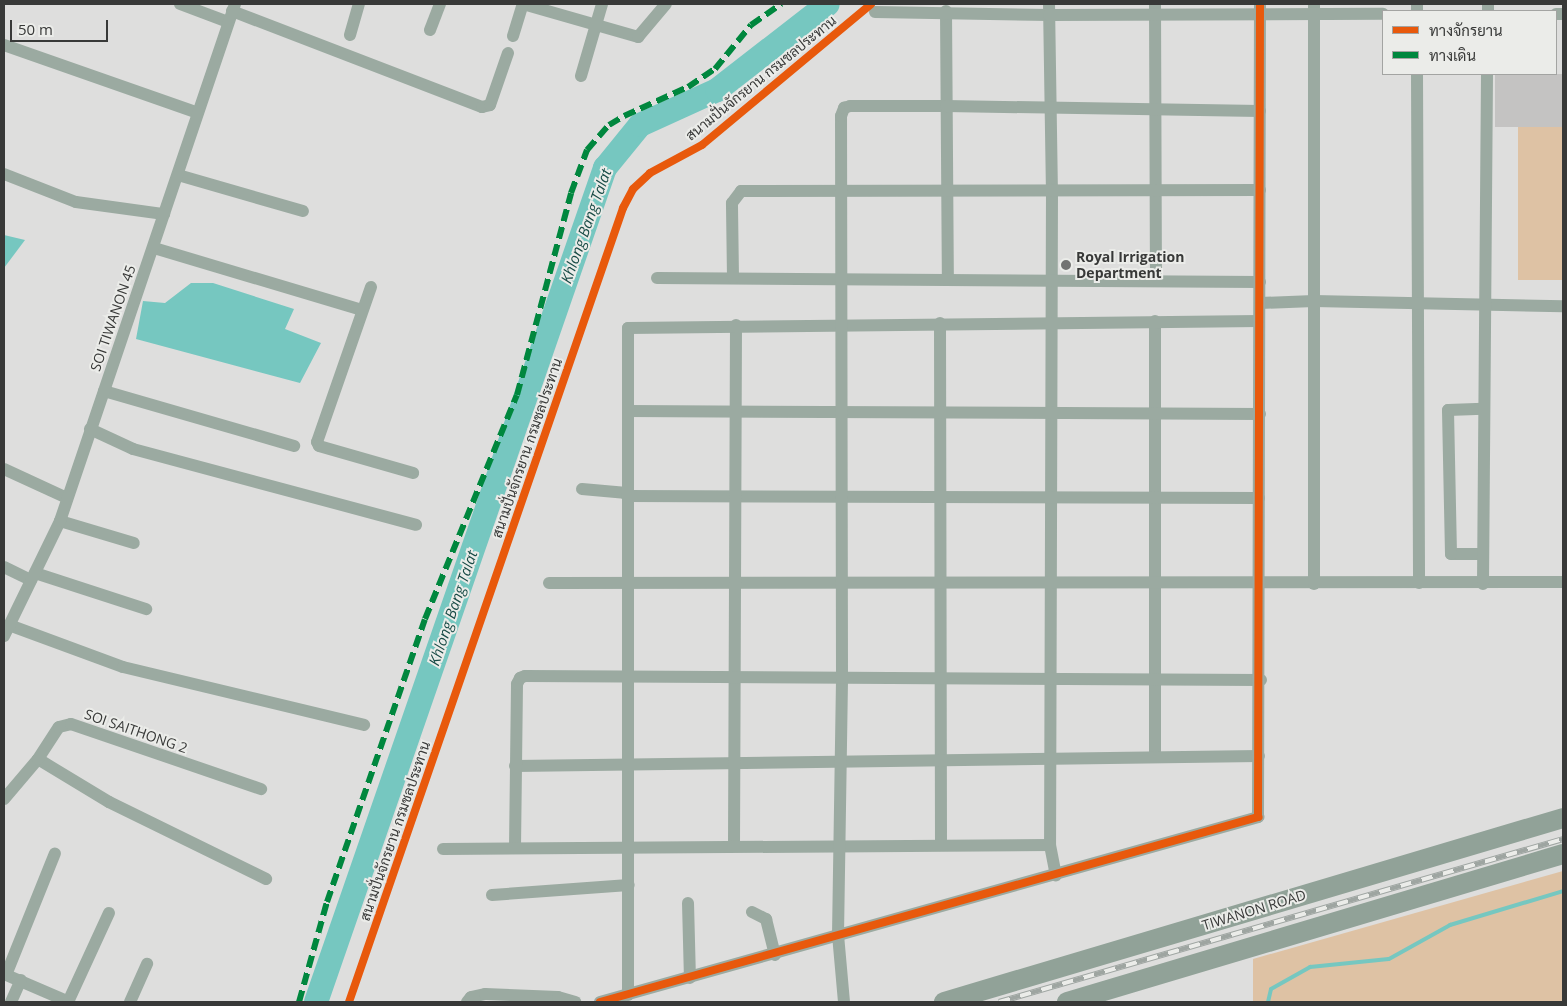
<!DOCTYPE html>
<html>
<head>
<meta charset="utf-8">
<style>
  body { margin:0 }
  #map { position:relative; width:1567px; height:1006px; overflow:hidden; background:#dededd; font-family:"Open Sans",Sarabun,sans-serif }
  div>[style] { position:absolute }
  .green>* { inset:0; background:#dec2a4; transform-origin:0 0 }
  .water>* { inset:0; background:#76c7c0 }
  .stream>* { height:4px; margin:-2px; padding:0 2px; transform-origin:2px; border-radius:2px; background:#76c7c0 }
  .river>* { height:24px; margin:-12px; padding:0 12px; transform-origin:12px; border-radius:12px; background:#76c7c0 }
  .building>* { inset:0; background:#c4c3c2; transform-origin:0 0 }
  .minor>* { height:12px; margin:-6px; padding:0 6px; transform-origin:6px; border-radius:6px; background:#9baaa1 }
  .primary>* { height:20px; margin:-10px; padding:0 10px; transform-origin:10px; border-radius:10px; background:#91a298 }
  .rail>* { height:5.5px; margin-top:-2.75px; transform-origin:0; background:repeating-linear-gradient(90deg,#ebece9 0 11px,#9ea5a1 0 22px); box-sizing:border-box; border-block:1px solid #9ea5a1 }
  .quiet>* { height:6px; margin-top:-3px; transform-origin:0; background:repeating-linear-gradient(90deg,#00873e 0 12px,transparent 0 18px) }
  .cycleway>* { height:8px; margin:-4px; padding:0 4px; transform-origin:4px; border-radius:4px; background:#e8590c }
  .dots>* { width:14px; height:14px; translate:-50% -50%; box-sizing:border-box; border:2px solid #ebece9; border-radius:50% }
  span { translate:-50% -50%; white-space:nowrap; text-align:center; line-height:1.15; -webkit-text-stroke:4px #ebece9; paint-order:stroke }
  .street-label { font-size:14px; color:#383938 }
  .poi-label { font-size:14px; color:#383938; font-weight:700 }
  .left { translate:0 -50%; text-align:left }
  .water-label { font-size:15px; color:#184b46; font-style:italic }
  .frame { position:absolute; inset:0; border:5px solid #383938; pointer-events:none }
  .legend { position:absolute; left:1382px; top:10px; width:175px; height:65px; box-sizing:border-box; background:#ebece9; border:1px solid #a3a4a2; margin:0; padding:6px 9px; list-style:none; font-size:15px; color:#383938 }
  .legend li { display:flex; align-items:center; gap:10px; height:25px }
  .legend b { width:25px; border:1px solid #a3a4a2 }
  .scale { position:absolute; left:10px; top:20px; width:98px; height:22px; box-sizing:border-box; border:2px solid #383938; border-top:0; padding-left:6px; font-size:15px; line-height:18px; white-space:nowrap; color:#383938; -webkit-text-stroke:4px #ebece9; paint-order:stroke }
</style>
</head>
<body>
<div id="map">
  <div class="green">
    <i style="left:1563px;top:126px;width:154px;height:45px;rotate:90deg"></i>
    <i style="clip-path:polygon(1563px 871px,1563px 1002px,1253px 1002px,1253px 959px)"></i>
  </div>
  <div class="water">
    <i style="clip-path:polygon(4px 235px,25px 240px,4px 268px)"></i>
    <i style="clip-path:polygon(191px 283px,213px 283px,294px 309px,285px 329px,321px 343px,300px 383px,136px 339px,143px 301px,165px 303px)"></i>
  </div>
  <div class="stream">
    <i style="left:1268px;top:1002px;width:13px;rotate:-77deg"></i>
    <i style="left:1271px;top:989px;width:45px;rotate:-29.4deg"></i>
    <i style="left:1310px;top:967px;width:79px;rotate:-5.8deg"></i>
    <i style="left:1389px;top:959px;width:70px;rotate:-29.1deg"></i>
    <i style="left:1450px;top:925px;width:118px;rotate:-16.7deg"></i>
  </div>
  <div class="river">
    <i style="left:316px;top:1002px;width:883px;rotate:-70.89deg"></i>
    <i style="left:605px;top:168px;width:55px;rotate:-50.9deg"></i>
    <i style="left:640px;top:125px;width:85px;rotate:-24.4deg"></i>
    <i style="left:717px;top:90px;width:140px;rotate:-37.8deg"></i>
  </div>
  <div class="building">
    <i style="left:1495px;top:74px;width:68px;height:53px"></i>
  </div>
  <div class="minor">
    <i style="left:180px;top:4px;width:51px;rotate:20.6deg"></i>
    <i style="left:523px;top:4px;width:120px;rotate:16deg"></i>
    <i style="left:638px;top:37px;width:43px;rotate:-49.7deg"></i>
    <i style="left:1049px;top:4px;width:185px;rotate:89.1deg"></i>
    <i style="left:1052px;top:189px;width:656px;rotate:90.17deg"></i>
    <i style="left:1050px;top:845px;width:31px;rotate:79deg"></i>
    <i style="left:1155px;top:4px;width:277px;rotate:89.8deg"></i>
    <i style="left:232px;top:11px;width:268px;rotate:21deg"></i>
    <i style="left:482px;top:107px;width:8px;rotate:-14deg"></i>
    <i style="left:490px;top:105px;width:55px;rotate:-70.9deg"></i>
    <i style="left:946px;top:11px;width:268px;rotate:89.6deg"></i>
    <i style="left:1417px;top:11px;width:7px;rotate:-90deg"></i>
    <i style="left:1488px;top:11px;width:7px;rotate:-90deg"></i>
    <i style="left:875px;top:12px;width:174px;rotate:1deg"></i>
    <i style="left:1049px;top:15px;width:334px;rotate:-0.2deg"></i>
    <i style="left:1556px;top:14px;width:7px"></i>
    <i style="left:430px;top:30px;width:28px;rotate:-69deg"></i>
    <i style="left:350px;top:35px;width:32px;rotate:-74deg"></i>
    <i style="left:513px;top:36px;width:34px;rotate:-73deg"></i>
    <i style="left:4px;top:45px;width:202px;rotate:19.3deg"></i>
    <i style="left:1417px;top:74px;width:509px;rotate:89.77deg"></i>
    <i style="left:581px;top:76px;width:75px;rotate:-73.7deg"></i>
    <i style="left:4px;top:174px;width:77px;rotate:21.3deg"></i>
    <i style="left:76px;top:202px;width:89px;rotate:7.8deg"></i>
    <i style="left:178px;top:175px;width:130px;rotate:16.1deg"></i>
    <i style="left:154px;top:248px;width:217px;rotate:16.6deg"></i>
    <i style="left:657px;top:278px;width:603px;rotate:0.38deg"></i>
    <i style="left:733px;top:278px;width:75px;rotate:-90.8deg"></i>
    <i style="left:732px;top:203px;width:15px;rotate:-53deg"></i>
    <i style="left:741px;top:191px;width:519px;rotate:-0.11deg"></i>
    <i style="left:371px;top:287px;width:164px;rotate:109.2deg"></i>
    <i style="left:317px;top:442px;width:4px;rotate:63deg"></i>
    <i style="left:319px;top:446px;width:98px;rotate:16deg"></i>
    <i style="left:1260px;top:303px;width:54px;rotate:-2.1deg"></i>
    <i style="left:1314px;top:301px;width:249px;rotate:1.2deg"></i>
    <i style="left:1155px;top:321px;width:436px;rotate:90deg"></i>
    <i style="left:940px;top:323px;width:522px;rotate:89.89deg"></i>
    <i style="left:104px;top:391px;width:198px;rotate:16.1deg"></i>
    <i style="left:628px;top:411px;width:632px;rotate:0.27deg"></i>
    <i style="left:90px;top:429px;width:47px;rotate:24.9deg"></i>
    <i style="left:133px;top:449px;width:293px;rotate:15deg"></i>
    <i style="left:4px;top:469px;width:69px;rotate:24.7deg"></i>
    <i style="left:582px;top:489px;width:45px;rotate:5.1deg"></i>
    <i style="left:627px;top:496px;width:632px;rotate:0.18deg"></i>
    <i style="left:60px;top:521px;width:77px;rotate:16.6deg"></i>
    <i style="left:1483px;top:554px;width:32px;rotate:180deg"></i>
    <i style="left:1451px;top:554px;width:144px;rotate:-91.2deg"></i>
    <i style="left:1448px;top:410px;width:35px;rotate:-2deg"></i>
    <i style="left:4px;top:567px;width:30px;rotate:26deg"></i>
    <i style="left:35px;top:573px;width:117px;rotate:18deg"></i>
    <i style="left:549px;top:583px;width:1014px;rotate:-0.06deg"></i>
    <i style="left:1314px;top:584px;width:580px;rotate:-90deg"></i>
    <i style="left:1483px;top:584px;width:510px;rotate:-89.55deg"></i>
    <i style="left:9px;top:625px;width:121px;rotate:20.2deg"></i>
    <i style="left:123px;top:667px;width:248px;rotate:13.5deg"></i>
    <i style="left:4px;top:636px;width:128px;rotate:-64deg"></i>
    <i style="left:60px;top:521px;width:546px;rotate:-71.3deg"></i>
    <i style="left:38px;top:759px;width:83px;rotate:31.2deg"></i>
    <i style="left:109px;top:802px;width:175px;rotate:26.1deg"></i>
    <i style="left:515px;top:766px;width:744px;rotate:-0.77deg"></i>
    <i style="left:4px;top:799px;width:52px;rotate:-49.6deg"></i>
    <i style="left:38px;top:759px;width:38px;rotate:-57deg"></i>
    <i style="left:59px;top:727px;width:12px;rotate:-14deg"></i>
    <i style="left:71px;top:724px;width:201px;rotate:18.9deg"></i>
    <i style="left:734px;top:846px;width:521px;rotate:-89.78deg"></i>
    <i style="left:515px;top:848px;width:164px;rotate:-89.3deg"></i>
    <i style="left:517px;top:684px;width:7px;rotate:-63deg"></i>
    <i style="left:520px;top:678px;width:5px;rotate:-22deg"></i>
    <i style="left:525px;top:676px;width:736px;rotate:0.31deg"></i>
    <i style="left:443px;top:849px;width:607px;rotate:-0.38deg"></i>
    <i style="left:492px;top:895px;width:137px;rotate:-4.2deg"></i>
    <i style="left:688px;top:903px;width:75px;rotate:88.5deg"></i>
    <i style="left:752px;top:912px;width:16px;rotate:27deg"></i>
    <i style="left:766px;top:919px;width:37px;rotate:76deg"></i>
    <i style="left:4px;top:974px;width:71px;rotate:23.3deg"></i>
    <i style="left:6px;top:975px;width:131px;rotate:-68.1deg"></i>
    <i style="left:628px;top:995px;width:667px;rotate:-90deg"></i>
    <i style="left:628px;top:328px;width:631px;rotate:-0.64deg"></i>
    <i style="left:11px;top:1002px;width:24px;rotate:-66deg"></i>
    <i style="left:68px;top:1002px;width:98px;rotate:-65.3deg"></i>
    <i style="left:130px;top:1002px;width:42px;rotate:-65.9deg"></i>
    <i style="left:467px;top:1002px;width:6px;rotate:-51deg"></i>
    <i style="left:471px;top:997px;width:14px;rotate:-12deg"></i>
    <i style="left:485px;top:994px;width:73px;rotate:2.4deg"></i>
    <i style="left:558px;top:997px;width:18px;rotate:16deg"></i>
    <i style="left:600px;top:1002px;width:684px;rotate:-15.7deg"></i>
    <i style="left:1258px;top:817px;width:813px;rotate:-89.86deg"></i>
    <i style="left:844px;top:1002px;width:67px;rotate:-95.1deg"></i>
    <i style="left:838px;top:935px;width:257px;rotate:-89.1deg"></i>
    <i style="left:842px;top:678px;width:562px;rotate:-90.1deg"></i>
    <i style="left:841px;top:116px;width:9px;rotate:-69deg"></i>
    <i style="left:844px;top:108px;width:6px;rotate:-18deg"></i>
    <i style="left:850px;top:106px;width:96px"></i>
    <i style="left:946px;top:106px;width:314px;rotate:0.9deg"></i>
  </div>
  <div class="primary">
    <i style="left:944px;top:1002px;width:646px;rotate:-16.55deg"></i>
    <i style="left:1067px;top:1002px;width:518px;rotate:-16.61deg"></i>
  </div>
  <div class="rail">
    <i style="left:999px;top:1002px;width:587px;rotate:-16.12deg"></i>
  </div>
  <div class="quiet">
    <i style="left:299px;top:1002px;width:104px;rotate:-74.4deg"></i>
    <i style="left:327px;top:902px;width:299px;rotate:-70.9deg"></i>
    <i style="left:425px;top:619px;width:242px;rotate:-67.7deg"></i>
    <i style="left:517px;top:395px;width:209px;rotate:-75deg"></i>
    <i style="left:571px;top:193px;width:46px;rotate:-69.6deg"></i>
    <i style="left:587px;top:150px;width:33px;rotate:-49deg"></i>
    <i style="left:609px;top:125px;width:17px;rotate:-31deg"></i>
    <i style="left:624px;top:116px;width:70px;rotate:-24.4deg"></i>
    <i style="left:688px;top:87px;width:32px;rotate:-34deg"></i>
    <i style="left:715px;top:69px;width:57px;rotate:-50.7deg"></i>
    <i style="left:751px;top:25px;width:37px;rotate:-35deg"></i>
  </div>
  <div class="cycleway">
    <i style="left:349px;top:1002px;width:840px;rotate:-70.96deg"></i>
    <i style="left:623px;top:208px;width:21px;rotate:-62deg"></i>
    <i style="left:633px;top:189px;width:23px;rotate:-43deg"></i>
    <i style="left:650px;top:173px;width:59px;rotate:-28.3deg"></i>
    <i style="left:702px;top:145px;width:220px;rotate:-39.8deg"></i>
    <i style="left:600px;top:1002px;width:684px;rotate:-15.7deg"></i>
    <i style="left:1258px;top:817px;width:813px;rotate:-89.86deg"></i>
  </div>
  <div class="dots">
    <i style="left:1066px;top:265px;background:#727372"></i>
  </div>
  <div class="street-label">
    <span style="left:761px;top:78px;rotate:-39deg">สนามปั่นจักรยาน กรมชลประทาน</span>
    <span style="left:113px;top:318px;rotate:-71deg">SOI TIWANON 45</span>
    <span style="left:527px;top:448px;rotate:-71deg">สนามปั่นจักรยาน กรมชลประทาน</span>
    <span style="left:136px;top:731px;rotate:19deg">SOI SAITHONG 2</span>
    <span style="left:395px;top:831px;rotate:-71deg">สนามปั่นจักรยาน กรมชลประทาน</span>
    <span style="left:1254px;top:910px;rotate:-17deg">TIWANON ROAD</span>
  </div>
  <div class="poi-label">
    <span class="left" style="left:1076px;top:265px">Royal Irrigation<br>Department</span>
  </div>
  <div class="water-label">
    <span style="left:586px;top:226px;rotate:-70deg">Khlong Bang Talat</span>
    <span style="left:453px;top:608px;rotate:-71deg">Khlong Bang Talat</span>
  </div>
  <div class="frame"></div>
  <ul class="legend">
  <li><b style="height:6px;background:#e8590c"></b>ทางจักรยาน</li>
  <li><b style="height:6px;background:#00873e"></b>ทางเดิน</li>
  </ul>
  <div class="scale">50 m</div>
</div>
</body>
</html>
